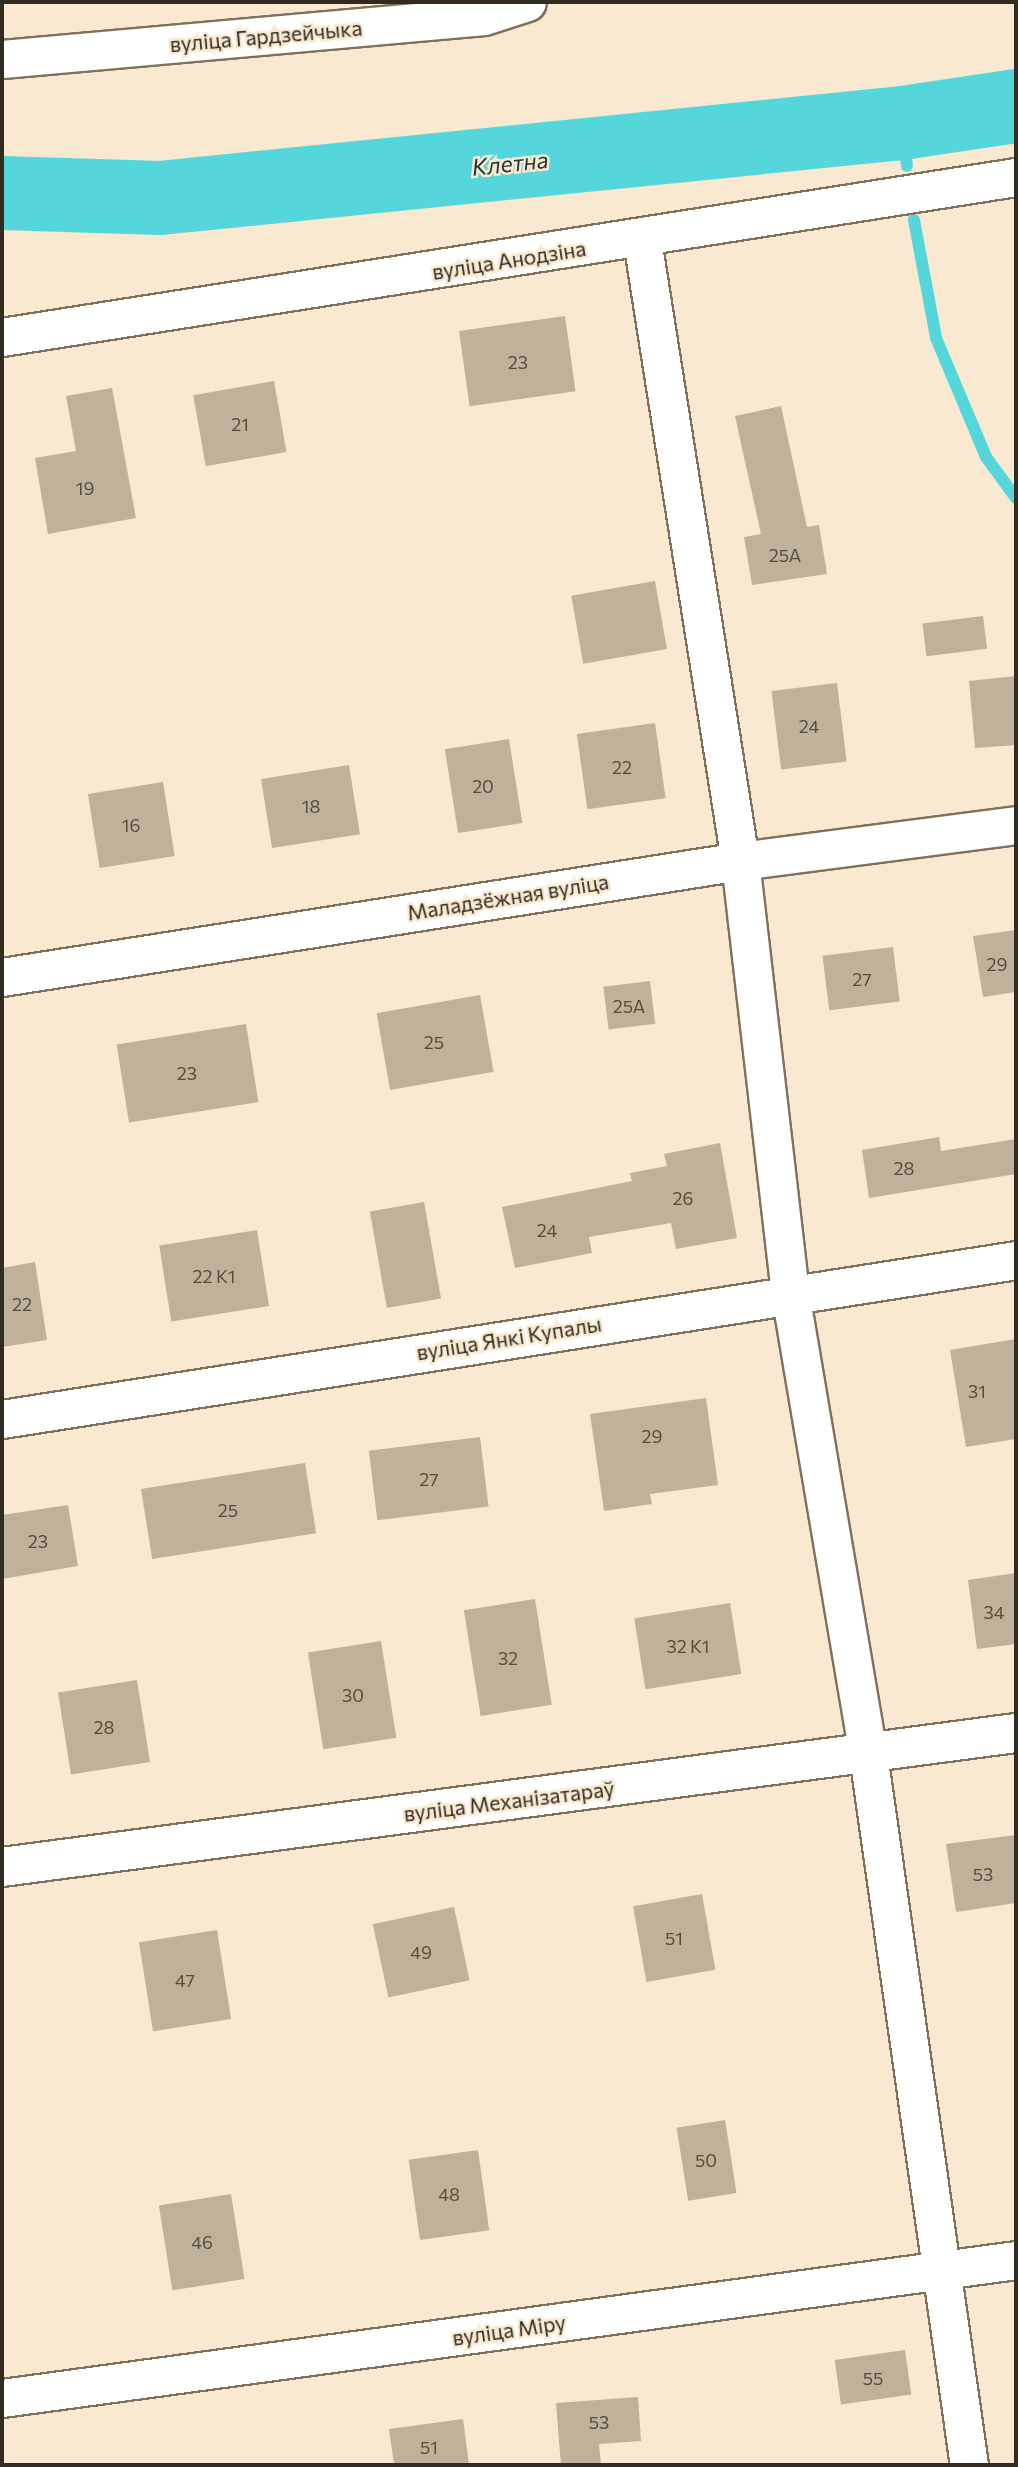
<!DOCTYPE html>
<html>
<head>
<meta charset="utf-8">
<style>
  body { margin:0 }
  #map { position:relative; width:1018px; height:2467px; overflow:hidden; background:#f9e9d1; font-family:Commissioner,sans-serif }
  div>[style] { position:absolute }
  .stream>* { height:12px; margin:-6px; padding:0 6px; transform-origin:6px; border-radius:6px; background:#55d6db }
  .river>* { height:74px; margin:-37px; padding:0 37px; transform-origin:37px; border-radius:37px; background:#55d6db }
  .building>* { inset:0; background:#c0b19a; transform-origin:0 0 }
  .roads { filter:drop-shadow(2px 0 #7f715c) drop-shadow(-2px 0 #7f715c) drop-shadow(0 2px #7f715c) drop-shadow(0 -2px #7f715c) }
  .street>* { height:37px; margin:-18.5px; padding:0 18.5px; transform-origin:18.5px; border-radius:18.5px; background:#fff }
  .secondary>* { height:38px; margin:-19px; padding:0 19px; transform-origin:19px; border-radius:19px; background:#fff }
  span { translate:-50% -50%; white-space:nowrap; text-align:center; line-height:1.15; -webkit-text-stroke:5px #f9e9d1; paint-order:stroke }
  .number-label { font-size:18px; color:#554c40 }
  .number-label span { -webkit-text-stroke-width:0 }
  .street-label { font-size:21px; color:#312b22 }
  .water-label { font-size:23px; color:#203737; font-style:italic }
  .frame { position:absolute; inset:0; border:4px solid #312b22; pointer-events:none }
</style>
</head>
<body>
<div id="map">
  <div class="stream">
    <i style="left:902px;top:123px;width:43px;rotate:83.4deg"></i>
    <i style="left:914px;top:220px;width:120px;rotate:79.4deg"></i>
    <i style="left:936px;top:338px;width:129px;rotate:67.2deg"></i>
    <i style="left:986px;top:457px;width:51px;rotate:53.8deg"></i>
  </div>
  <div class="river">
    <i style="left:2px;top:193px;width:158px;rotate:1.8deg"></i>
    <i style="left:160px;top:198px;width:746px;rotate:-5.77deg"></i>
    <i style="left:902px;top:123px;width:115px;rotate:-8.5deg"></i>
  </div>
  <div class="building">
    <i style="left:565px;top:316px;width:76px;height:107px;rotate:82deg"></i>
    <i style="left:274px;top:381px;width:72px;height:82px;rotate:80deg"></i>
    <i style="clip-path:polygon(112px 388px,136px 518px,48px 534px,35px 458px,76px 451px,66px 396px)"></i>
    <i style="clip-path:polygon(781px 406px,807px 527px,819px 525px,827px 574px,752px 585px,744px 537px,761px 534px,735px 416px)"></i>
    <i style="left:655px;top:581px;width:69px;height:85px;rotate:80deg"></i>
    <i style="left:983px;top:616px;width:33px;height:61px;rotate:83deg"></i>
    <i style="clip-path:polygon(1016px 676px,1016px 745px,975px 748px,969px 681px)"></i>
    <i style="left:837px;top:683px;width:79px;height:66px;rotate:83deg"></i>
    <i style="left:655px;top:723px;width:76px;height:79px;rotate:82deg"></i>
    <i style="left:509px;top:739px;width:85px;height:65px;rotate:81deg"></i>
    <i style="left:349px;top:765px;width:70px;height:89px;rotate:81deg"></i>
    <i style="left:163px;top:782px;width:75px;height:76px;rotate:81deg"></i>
    <i style="clip-path:polygon(1016px 930px,1016px 992px,983px 997px,973px 936px)"></i>
    <i style="left:893px;top:947px;width:55px;height:71px;rotate:83deg"></i>
    <i style="left:650px;top:981px;width:43px;height:47px;rotate:83deg"></i>
    <i style="left:480px;top:995px;width:78px;height:105px;rotate:80deg"></i>
    <i style="left:246px;top:1024px;width:79px;height:131px;rotate:81deg"></i>
    <i style="clip-path:polygon(939px 1137px,941px 1151px,1016px 1139px,1016px 1174px,869px 1198px,862px 1150px)"></i>
    <i style="clip-path:polygon(720px 1143px,737px 1238px,676px 1249px,671px 1223px,589px 1237px,592px 1253px,515px 1268px,502px 1207px,632px 1181px,630px 1173px,667px 1166px,664px 1154px)"></i>
    <i style="left:424px;top:1202px;width:98px;height:55px;rotate:80deg"></i>
    <i style="left:257px;top:1230px;width:77px;height:99px;rotate:81deg"></i>
    <i style="clip-path:polygon(35px 1262px,47px 1340px,2px 1347px,2px 1268px)"></i>
    <i style="clip-path:polygon(1016px 1339px,1016px 1439px,966px 1447px,950px 1350px)"></i>
    <i style="clip-path:polygon(706px 1398px,718px 1485px,650px 1494px,652px 1504px,604px 1511px,590px 1414px)"></i>
    <i style="left:480px;top:1437px;width:70px;height:112px;rotate:83deg"></i>
    <i style="left:305px;top:1463px;width:71px;height:166px;rotate:81deg"></i>
    <i style="clip-path:polygon(68px 1505px,78px 1566px,2px 1579px,2px 1515px)"></i>
    <i style="clip-path:polygon(1016px 1573px,1016px 1644px,977px 1649px,968px 1580px)"></i>
    <i style="left:535px;top:1599px;width:107px;height:72px;rotate:81deg"></i>
    <i style="left:730px;top:1603px;width:72px;height:97px;rotate:81deg"></i>
    <i style="left:381px;top:1641px;width:98px;height:74px;rotate:81deg"></i>
    <i style="left:137px;top:1680px;width:83px;height:80px;rotate:81deg"></i>
    <i style="clip-path:polygon(1016px 1835px,1016px 1903px,956px 1912px,946px 1844px)"></i>
    <i style="left:702px;top:1894px;width:77px;height:70px;rotate:80deg"></i>
    <i style="left:454px;top:1907px;width:75px;height:83px;rotate:78deg"></i>
    <i style="left:217px;top:1930px;width:90px;height:79px;rotate:81deg"></i>
    <i style="left:725px;top:2120px;width:74px;height:49px;rotate:81deg"></i>
    <i style="left:478px;top:2150px;width:81px;height:70px;rotate:82deg"></i>
    <i style="left:231px;top:2194px;width:86px;height:73px;rotate:81deg"></i>
    <i style="left:905px;top:2350px;width:45px;height:71px;rotate:82deg"></i>
    <i style="clip-path:polygon(638px 2397px,641px 2441px,599px 2444px,601px 2465px,561px 2465px,556px 2403px)"></i>
    <i style="clip-path:polygon(463px 2419px,469px 2465px,394px 2465px,389px 2429px)"></i>
  </div>
  <div class="roads">
    <div class="street">
      <i style="left:2px;top:59px;width:484px;rotate:-5.1deg"></i>
      <i style="left:484px;top:16px;width:45px;rotate:-18deg"></i>
      <i style="left:642px;top:240px;width:629px;rotate:81.03deg"></i>
      <i style="left:740px;top:861px;width:435px;rotate:83.4deg"></i>
      <i style="left:790px;top:1293px;width:468px;rotate:80.4deg"></i>
      <i style="left:868px;top:1754px;width:718px;rotate:81.92deg"></i>
      <i style="left:2px;top:337px;width:1027px;rotate:-8.97deg"></i>
      <i style="left:2px;top:977px;width:747px;rotate:-8.93deg"></i>
      <i style="left:740px;top:861px;width:278px;rotate:-7.4deg"></i>
      <i style="left:2px;top:1419px;width:1026px;rotate:-8.91deg"></i>
      <i style="left:2px;top:2398px;width:1023px;rotate:-7.75deg"></i>
    </div>
    <div class="secondary">
      <i style="left:2px;top:1867px;width:1023px;rotate:-7.53deg"></i>
    </div>
  </div>
  <div class="number-label">
    <span style="left:518px;top:362px">23</span>
    <span style="left:240px;top:424px">21</span>
    <span style="left:85px;top:488px">19</span>
    <span style="left:785px;top:555px">25А</span>
    <span style="left:809px;top:726px">24</span>
    <span style="left:622px;top:767px">22</span>
    <span style="left:483px;top:786px">20</span>
    <span style="left:311px;top:806px">18</span>
    <span style="left:131px;top:825px">16</span>
    <span style="left:997px;top:964px">29</span>
    <span style="left:862px;top:979px">27</span>
    <span style="left:629px;top:1006px">25А</span>
    <span style="left:434px;top:1042px">25</span>
    <span style="left:187px;top:1073px">23</span>
    <span style="left:904px;top:1168px">28</span>
    <span style="left:683px;top:1198px">26</span>
    <span style="left:547px;top:1230px">24</span>
    <span style="left:214px;top:1276px">22 К1</span>
    <span style="left:22px;top:1304px">22</span>
    <span style="left:977px;top:1391px">31</span>
    <span style="left:652px;top:1436px">29</span>
    <span style="left:429px;top:1479px">27</span>
    <span style="left:228px;top:1510px">25</span>
    <span style="left:38px;top:1541px">23</span>
    <span style="left:994px;top:1612px">34</span>
    <span style="left:688px;top:1646px">32 К1</span>
    <span style="left:508px;top:1658px">32</span>
    <span style="left:353px;top:1695px">30</span>
    <span style="left:104px;top:1727px">28</span>
    <span style="left:983px;top:1874px">53</span>
    <span style="left:674px;top:1938px">51</span>
    <span style="left:421px;top:1952px">49</span>
    <span style="left:185px;top:1980px">47</span>
    <span style="left:706px;top:2160px">50</span>
    <span style="left:449px;top:2194px">48</span>
    <span style="left:202px;top:2242px">46</span>
    <span style="left:873px;top:2378px">55</span>
    <span style="left:599px;top:2422px">53</span>
    <span style="left:429px;top:2447px">51</span>
  </div>
  <div class="street-label">
    <span style="left:266px;top:36px;rotate:-5deg">вуліца Гардзейчыка</span>
    <span style="left:509px;top:260px;rotate:-9deg">вуліца Анодзіна</span>
    <span style="left:508px;top:897px;rotate:-9deg">Маладзёжная вуліца</span>
    <span style="left:509px;top:1338px;rotate:-9deg">вуліца Янкі Купалы</span>
    <span style="left:509px;top:1801px;rotate:-7deg">вуліца Механізатараў</span>
    <span style="left:509px;top:2330px;rotate:-8deg">вуліца Міру</span>
  </div>
  <div class="water-label">
    <span style="left:510px;top:163px;rotate:-6deg">Клетна</span>
  </div>
  <div class="frame"></div>
</div>
</body>
</html>
